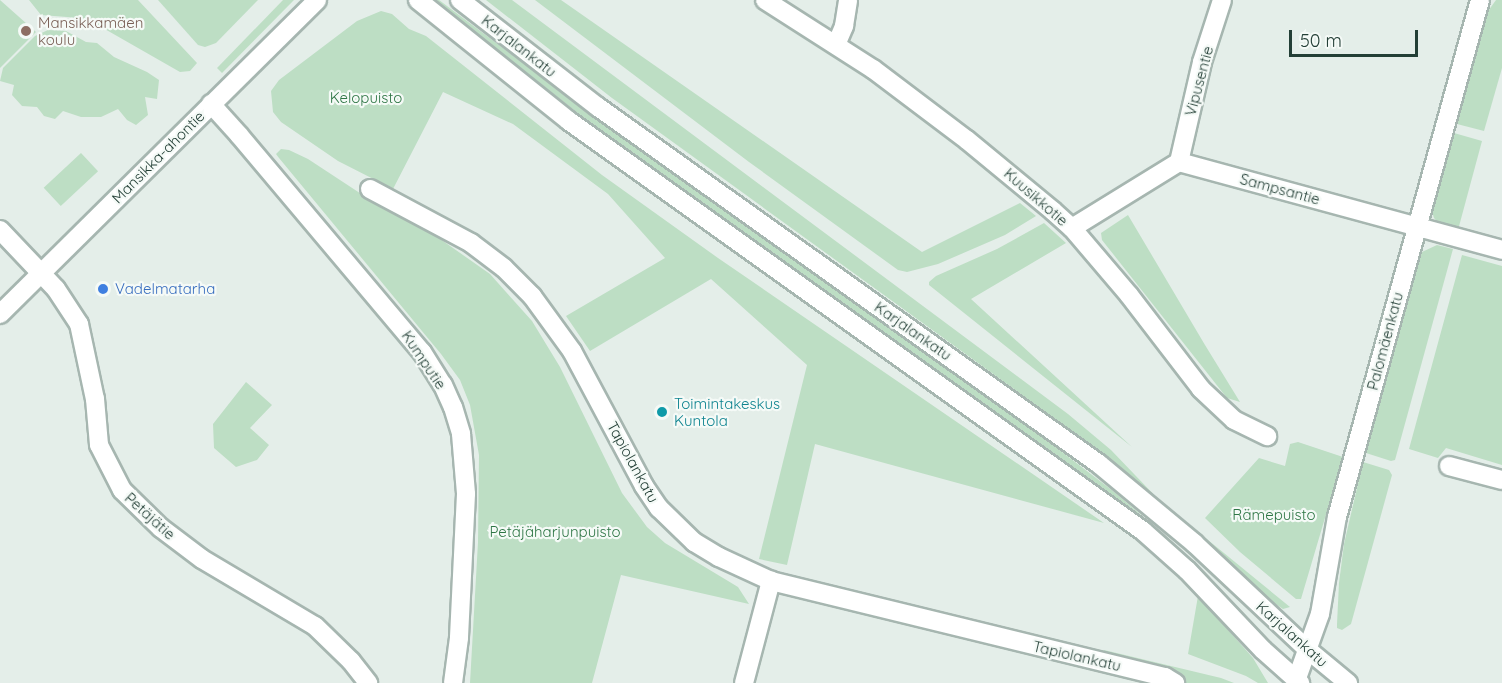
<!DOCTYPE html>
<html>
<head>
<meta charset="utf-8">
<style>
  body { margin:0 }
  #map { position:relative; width:1502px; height:683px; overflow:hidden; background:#e4eee9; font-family:Quicksand,sans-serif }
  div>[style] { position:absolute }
  .green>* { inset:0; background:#bddec4; transform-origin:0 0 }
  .roads { filter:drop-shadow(2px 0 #a6b6b0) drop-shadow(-2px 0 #a6b6b0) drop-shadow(0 2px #a6b6b0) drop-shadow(0 -2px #a6b6b0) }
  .minor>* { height:18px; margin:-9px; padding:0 9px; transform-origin:9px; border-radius:9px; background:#fff }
  .tertiary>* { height:18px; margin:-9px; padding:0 9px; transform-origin:9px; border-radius:9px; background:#fff }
  .secondary>* { height:18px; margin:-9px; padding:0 9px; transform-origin:9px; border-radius:9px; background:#fff }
  .dots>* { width:16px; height:16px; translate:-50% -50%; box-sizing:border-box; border:3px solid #f5faf7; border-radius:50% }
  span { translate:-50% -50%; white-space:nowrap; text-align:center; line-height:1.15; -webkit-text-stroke:4.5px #f5faf7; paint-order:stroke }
  .education-label { font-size:15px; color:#785e54 }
  .left { translate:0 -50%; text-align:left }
  .street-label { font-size:15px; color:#233f36 }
  .park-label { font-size:15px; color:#2e7645 }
  .shop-label { font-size:15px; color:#366cbe }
  .culture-label { font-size:15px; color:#0d838f }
  .scale { position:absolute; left:1289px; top:30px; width:129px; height:27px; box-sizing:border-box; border:3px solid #233f36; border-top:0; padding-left:8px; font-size:18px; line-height:21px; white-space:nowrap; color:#233f36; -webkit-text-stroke:4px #f5faf7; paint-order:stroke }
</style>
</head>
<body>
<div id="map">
  <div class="green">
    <i style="clip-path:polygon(0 0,36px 32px,0 68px)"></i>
    <i style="clip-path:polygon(29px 0,138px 0,197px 63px,190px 71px,180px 72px,103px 28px,80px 18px,41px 15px)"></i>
    <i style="clip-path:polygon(158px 0,258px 0,216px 43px,205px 47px,198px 45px)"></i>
    <i style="clip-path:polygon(283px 0,294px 0,222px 73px,217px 68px)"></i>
    <i style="clip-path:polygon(433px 0,439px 0,592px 115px,1053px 445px,1113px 491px,1153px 525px,1152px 527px,588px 121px)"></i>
    <i style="clip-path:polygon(486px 0,512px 0,1068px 414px,1111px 450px,1159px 500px,1290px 607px,1283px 609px,1274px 603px,1080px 437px,612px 98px)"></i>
    <i style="clip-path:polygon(535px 0,561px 0,922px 252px,1020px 203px,1036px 216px,1005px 235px,938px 264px,907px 272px,898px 270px,749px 162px)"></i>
    <i style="clip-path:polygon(1496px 0,1502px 0,1502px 68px,1484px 131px,1457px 124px,1486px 14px)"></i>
    <i style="clip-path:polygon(381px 11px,392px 14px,409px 29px,426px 36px,602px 175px,718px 258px,1104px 523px,815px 444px,787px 565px,759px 559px,807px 365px,711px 279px,590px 351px,566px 316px,665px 258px,608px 194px,513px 124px,443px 92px,393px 189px,338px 161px,281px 122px,273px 112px,271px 91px,279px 80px,357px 21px)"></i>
    <i style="clip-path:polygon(48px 30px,66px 31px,86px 42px,97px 43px,114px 57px,147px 72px,159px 80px,157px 99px,145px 97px,148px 115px,136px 125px,127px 120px,118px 109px,101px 117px,81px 117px,63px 111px,55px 119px,44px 116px,37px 107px,22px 106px,12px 95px,14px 85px,0 81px,3px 68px,35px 36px)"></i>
    <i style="clip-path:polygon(1454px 133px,1482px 141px,1458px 230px,1440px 225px,1434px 218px,1431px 208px)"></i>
    <i style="clip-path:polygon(281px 149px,289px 150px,308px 159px,375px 203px,416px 222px,490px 274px,532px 321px,560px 367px,622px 493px,647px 527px,665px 543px,738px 587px,749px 604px,621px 575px,592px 683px,470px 683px,478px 542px,479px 455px,470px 405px,460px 380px,441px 354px,279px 158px,276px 154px)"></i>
    <i style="left:81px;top:153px;width:25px;height:51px;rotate:47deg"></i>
    <i style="clip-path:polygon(1128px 215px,1205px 345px,1240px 402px,1227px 398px,1102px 240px,1101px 233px)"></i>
    <i style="clip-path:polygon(1044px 223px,1066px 243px,971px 299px,1132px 447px,929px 285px,929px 282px,936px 276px,997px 249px)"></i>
    <i style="clip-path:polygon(1437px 245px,1453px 249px,1395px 460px,1391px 461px,1366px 453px,1417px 260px,1422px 252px)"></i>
    <i style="clip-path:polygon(1462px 255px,1502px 266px,1502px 465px,1446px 448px,1438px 458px,1409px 449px)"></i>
    <i style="clip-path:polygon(246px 382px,272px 405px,250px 428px,269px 445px,257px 460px,236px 467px,214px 448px,213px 424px)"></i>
    <i style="clip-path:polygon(1298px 442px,1343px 457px,1301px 599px,1296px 599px,1240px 552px,1205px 518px,1259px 458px,1285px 466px,1290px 444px)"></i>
    <i style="clip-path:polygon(1363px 462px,1389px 470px,1392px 475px,1351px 624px,1342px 630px,1337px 628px,1337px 624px,1339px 583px,1344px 544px)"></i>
    <i style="clip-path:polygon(1198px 596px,1253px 658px,1268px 683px,1258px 683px,1246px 676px,1188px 654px)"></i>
    <i style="clip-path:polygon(1104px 650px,1221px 678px,1234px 683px,1185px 683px,1177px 674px,1103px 655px)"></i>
  </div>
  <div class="roads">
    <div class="minor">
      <i style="left:765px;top:0;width:128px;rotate:32.6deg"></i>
      <i style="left:873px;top:69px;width:118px;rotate:37.1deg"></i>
      <i style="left:967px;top:140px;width:112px;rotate:39.5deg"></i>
      <i style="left:1053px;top:211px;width:25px;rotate:42deg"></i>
      <i style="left:1072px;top:228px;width:88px;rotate:49.6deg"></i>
      <i style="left:1129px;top:295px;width:118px;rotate:52.5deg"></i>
      <i style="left:1201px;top:389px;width:45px;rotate:43.2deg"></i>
      <i style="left:1234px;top:420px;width:37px;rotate:26deg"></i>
      <i style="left:836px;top:45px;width:21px;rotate:-67deg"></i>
      <i style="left:844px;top:26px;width:26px;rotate:-81deg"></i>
      <i style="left:211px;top:104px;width:42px;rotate:47.9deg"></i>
      <i style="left:239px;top:135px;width:284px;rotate:49.9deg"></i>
      <i style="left:422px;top:352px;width:39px;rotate:58deg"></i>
      <i style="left:443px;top:385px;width:24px;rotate:66deg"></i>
      <i style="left:453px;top:407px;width:28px;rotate:73deg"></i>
      <i style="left:461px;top:434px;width:60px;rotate:85.2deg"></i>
      <i style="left:466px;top:494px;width:144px;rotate:92.8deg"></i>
      <i style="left:459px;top:638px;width:45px;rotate:97.6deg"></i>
      <i style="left:1179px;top:162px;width:103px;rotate:-77deg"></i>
      <i style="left:1202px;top:62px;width:65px;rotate:-72.1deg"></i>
      <i style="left:370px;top:189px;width:115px;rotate:28.1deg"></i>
      <i style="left:471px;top:243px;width:41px;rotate:37.1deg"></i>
      <i style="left:504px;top:268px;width:40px;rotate:45deg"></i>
      <i style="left:532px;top:296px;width:68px;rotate:54deg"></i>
      <i style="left:572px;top:351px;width:153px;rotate:61.9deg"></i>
      <i style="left:644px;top:486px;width:27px;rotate:56deg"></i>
      <i style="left:659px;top:508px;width:49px;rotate:44.2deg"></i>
      <i style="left:694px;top:542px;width:29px;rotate:31deg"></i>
      <i style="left:719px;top:557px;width:57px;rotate:24.8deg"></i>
      <i style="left:771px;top:581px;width:406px;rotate:13.7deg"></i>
      <i style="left:1165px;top:677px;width:12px;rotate:31deg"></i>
      <i style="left:1072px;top:228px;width:126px;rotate:-31.7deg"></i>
      <i style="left:1179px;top:162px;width:335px;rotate:15.2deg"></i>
      <i style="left:0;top:230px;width:81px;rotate:46.5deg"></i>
      <i style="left:56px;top:289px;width:42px;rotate:56.7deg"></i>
      <i style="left:79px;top:324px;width:77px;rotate:78deg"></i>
      <i style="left:95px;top:399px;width:46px;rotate:85deg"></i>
      <i style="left:99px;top:445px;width:51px;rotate:62.9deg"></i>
      <i style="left:122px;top:490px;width:54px;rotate:44.3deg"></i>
      <i style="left:161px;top:528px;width:51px;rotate:37.1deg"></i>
      <i style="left:202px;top:559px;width:131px;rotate:30.7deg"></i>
      <i style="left:315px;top:626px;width:50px;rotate:44.2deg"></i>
      <i style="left:351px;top:661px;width:28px;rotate:52deg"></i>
      <i style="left:0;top:314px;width:446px;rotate:-44.7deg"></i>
      <i style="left:1449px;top:466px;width:55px;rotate:14.8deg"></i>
      <i style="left:744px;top:683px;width:106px;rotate:-75.2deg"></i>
    </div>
    <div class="tertiary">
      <i style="left:1296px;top:681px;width:71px;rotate:-70.3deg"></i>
      <i style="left:1320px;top:614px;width:98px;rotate:-80.1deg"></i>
      <i style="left:1337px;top:517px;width:536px;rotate:-74.54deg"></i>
    </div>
    <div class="secondary">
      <i style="left:418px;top:0;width:193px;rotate:38.7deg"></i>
      <i style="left:569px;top:121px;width:705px;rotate:35.54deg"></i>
      <i style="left:1143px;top:531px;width:59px;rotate:41.6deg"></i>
      <i style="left:1187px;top:570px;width:110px;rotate:46.5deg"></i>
      <i style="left:1263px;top:650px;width:50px;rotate:41.7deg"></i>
      <i style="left:460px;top:0;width:175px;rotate:37.8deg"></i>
      <i style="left:598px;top:107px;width:615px;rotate:35.47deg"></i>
      <i style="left:1099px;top:464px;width:124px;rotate:39.7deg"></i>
      <i style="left:1194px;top:543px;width:156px;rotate:43.2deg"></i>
      <i style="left:1308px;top:650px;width:52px;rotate:39.5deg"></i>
    </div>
  </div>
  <div class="dots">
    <i style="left:26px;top:31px;background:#8d6e63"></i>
    <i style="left:103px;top:289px;background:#3f7fe0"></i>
    <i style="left:662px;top:412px;background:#0f9aa8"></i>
  </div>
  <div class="education-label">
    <span class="left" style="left:38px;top:31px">Mansikkamäen<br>koulu</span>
  </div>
  <div class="street-label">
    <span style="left:519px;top:46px;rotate:38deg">Karjalankatu</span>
    <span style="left:1199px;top:81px;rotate:-75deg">Vipusentie</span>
    <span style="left:158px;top:157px;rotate:-45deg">Mansikka-ahontie</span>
    <span style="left:1280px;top:189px;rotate:15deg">Sampsantie</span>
    <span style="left:1036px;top:197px;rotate:41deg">Kuusikkotie</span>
    <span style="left:913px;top:331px;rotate:35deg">Karjalankatu</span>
    <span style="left:1385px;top:341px;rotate:-75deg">Palomäenkatu</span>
    <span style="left:424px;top:360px;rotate:56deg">Kumputie</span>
    <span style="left:633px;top:462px;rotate:61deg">Tapiolankatu</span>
    <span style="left:150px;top:516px;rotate:42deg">Petäjätie</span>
    <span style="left:1292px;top:634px;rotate:42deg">Karjalankatu</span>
    <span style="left:1077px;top:656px;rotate:13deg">Tapiolankatu</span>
  </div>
  <div class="park-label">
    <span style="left:366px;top:98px">Kelopuisto</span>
    <span style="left:1274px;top:515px">Rämepuisto</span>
    <span style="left:555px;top:532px">Petäjäharjunpuisto</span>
  </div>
  <div class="shop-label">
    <span class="left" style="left:115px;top:289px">Vadelmatarha</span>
  </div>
  <div class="culture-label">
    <span class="left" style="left:674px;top:412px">Toimintakeskus<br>Kuntola</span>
  </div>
  <div class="scale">50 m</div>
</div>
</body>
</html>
